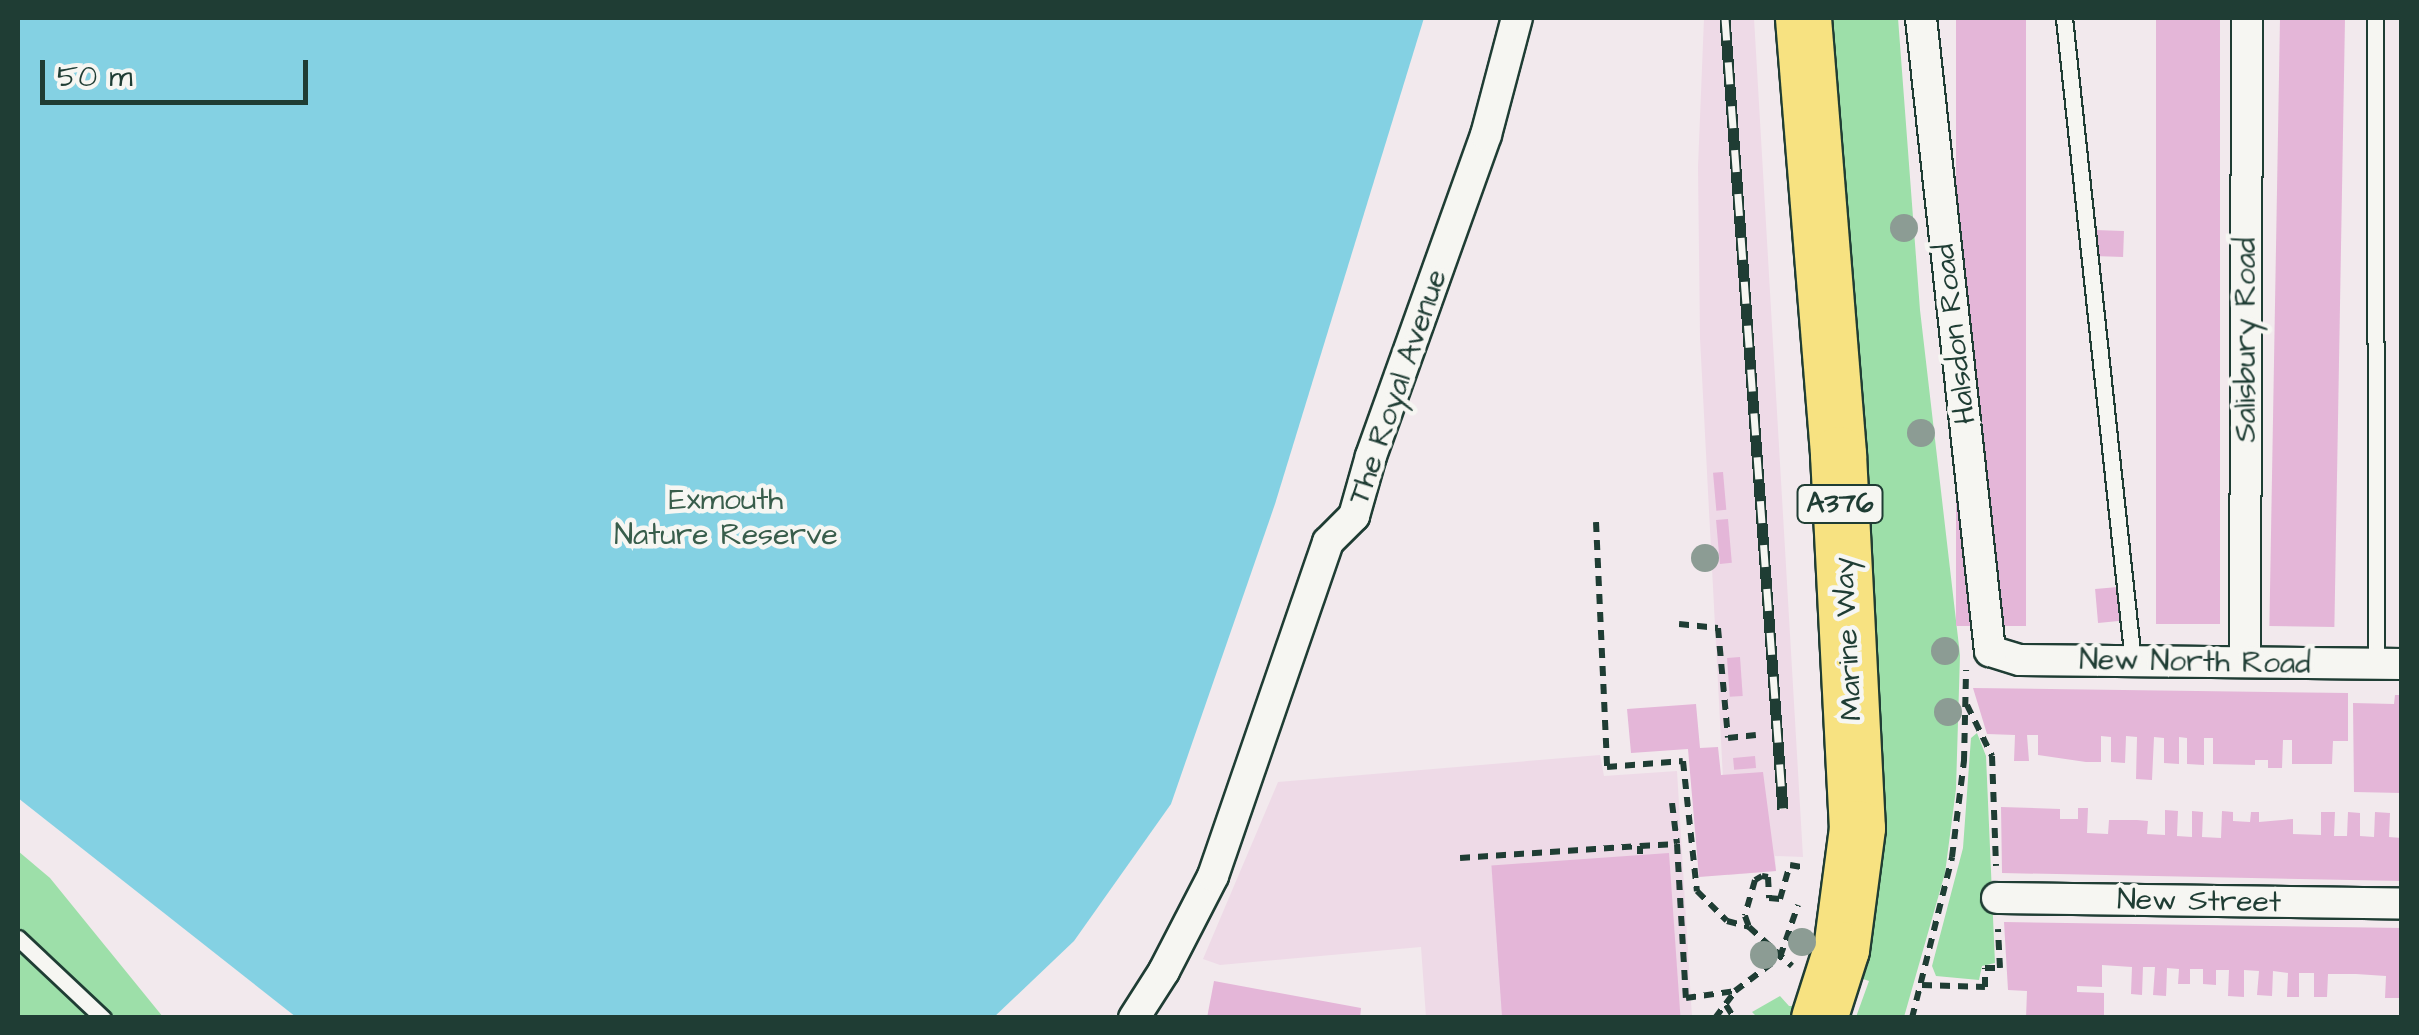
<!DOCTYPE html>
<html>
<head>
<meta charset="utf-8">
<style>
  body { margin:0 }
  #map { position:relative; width:2419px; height:1035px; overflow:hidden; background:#f2e9ed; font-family:"Architects Daughter",sans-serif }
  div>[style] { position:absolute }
  .built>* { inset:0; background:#eedae7 }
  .green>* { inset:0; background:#9ddfa9 }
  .water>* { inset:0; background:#84d1e3 }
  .building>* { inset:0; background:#e4b6d8; transform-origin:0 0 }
  .path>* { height:6px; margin-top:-3px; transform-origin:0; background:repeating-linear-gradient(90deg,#1f3d34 0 10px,transparent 0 18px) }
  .roads { filter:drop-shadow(2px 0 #1f3d34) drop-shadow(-2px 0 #1f3d34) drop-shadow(0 2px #1f3d34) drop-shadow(0 -2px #1f3d34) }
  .lane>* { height:15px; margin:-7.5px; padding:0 7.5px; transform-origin:7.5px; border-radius:7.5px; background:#f6f6f2 }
  .street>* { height:30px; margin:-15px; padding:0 15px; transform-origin:15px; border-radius:15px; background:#f6f6f2 }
  .highway>* { height:55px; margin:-27.5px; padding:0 27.5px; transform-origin:27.5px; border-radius:27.5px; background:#f7e281 }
  .rail>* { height:11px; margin-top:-5.5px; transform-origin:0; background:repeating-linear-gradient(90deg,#f6f6f2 0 22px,#1f3d34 0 44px); box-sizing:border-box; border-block:2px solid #1f3d34 }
  .trees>* { width:28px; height:28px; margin:-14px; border-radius:50%; background:#8c9c94 }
  span { translate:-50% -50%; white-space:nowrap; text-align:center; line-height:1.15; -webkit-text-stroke:9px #f6f6f2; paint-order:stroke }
  .shield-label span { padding:2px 8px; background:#f6f6f2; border:2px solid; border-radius:8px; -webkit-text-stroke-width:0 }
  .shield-label { font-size:28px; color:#1f3d34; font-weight:700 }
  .street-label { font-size:30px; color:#1f3d34 }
  .park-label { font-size:30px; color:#385d4b }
  .frame { position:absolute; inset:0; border:20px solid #1f3d34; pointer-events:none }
  .scale { position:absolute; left:40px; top:60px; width:268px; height:45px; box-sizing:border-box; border:5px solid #1f3d34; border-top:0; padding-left:12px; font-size:30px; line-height:35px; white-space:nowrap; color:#1f3d34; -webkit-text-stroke:8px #f6f6f2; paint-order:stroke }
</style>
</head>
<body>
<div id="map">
  <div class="built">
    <i style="clip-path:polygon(1704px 18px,1754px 18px,1803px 857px,1775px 856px,1776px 871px,1728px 875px,1700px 338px,1698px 167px)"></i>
    <i style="clip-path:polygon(1600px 755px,1604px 776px,1677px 771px,1692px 1017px,1426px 1017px,1421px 947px,1220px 965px,1203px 959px,1278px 782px)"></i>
  </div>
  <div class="green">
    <i style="clip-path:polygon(1823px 18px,1898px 18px,1920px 310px,1960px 655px,1956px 789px,1945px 873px,1904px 1017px,1856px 1017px,1869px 981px,1857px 977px,1878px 889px,1881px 808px)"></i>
    <i style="clip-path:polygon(1977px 733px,1986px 756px,1995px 963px,1982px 966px,1979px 980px,1936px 976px,1932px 966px,1963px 848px,1971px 738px)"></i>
    <i style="clip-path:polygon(18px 851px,50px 878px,163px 1017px,18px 1017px)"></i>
    <i style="clip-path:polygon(1780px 996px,1789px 1006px,1802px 1006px,1797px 1017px,1757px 1017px,1752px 1012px)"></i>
  </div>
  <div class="water">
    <i style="clip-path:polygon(18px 18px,1424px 18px,1275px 504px,1171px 804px,1074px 941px,993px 1018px,296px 1017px,18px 798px)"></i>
  </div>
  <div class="building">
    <i style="left:1956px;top:18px;width:70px;height:608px"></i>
    <i style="left:2156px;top:18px;width:64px;height:606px"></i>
    <i style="left:2280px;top:18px;width:65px;height:608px;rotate:1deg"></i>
    <i style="left:2095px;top:230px;width:29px;height:26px;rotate:2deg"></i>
    <i style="left:1723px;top:472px;width:38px;height:10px;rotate:85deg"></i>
    <i style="left:1728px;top:519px;width:44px;height:12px;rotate:85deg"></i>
    <i style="left:2118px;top:587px;width:34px;height:23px;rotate:85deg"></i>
    <i style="left:1740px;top:657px;width:39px;height:13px;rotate:86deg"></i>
    <i style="clip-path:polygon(1973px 688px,2348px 693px,2348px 741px,2333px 741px,2332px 764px,2292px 764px,2292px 740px,2283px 740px,2282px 768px,2268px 768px,2268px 760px,2255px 760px,2255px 765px,2213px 764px,2213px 738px,2204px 738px,2204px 765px,2187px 764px,2187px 738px,2179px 737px,2179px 764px,2164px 763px,2164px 738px,2154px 737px,2152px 780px,2136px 779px,2137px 737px,2126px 736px,2125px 763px,2111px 762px,2111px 737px,2101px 736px,2101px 762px,2086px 762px,2038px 755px,2038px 735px,2027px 735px,2029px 761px,2014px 761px,2015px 735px,1987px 734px)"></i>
    <i style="clip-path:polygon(2395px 695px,2402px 695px,2402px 793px,2354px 792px,2353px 703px,2394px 704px)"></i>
    <i style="clip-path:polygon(1696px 704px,1700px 748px,1718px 747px,1721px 775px,1763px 772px,1776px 871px,1699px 877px,1688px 749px,1631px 753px,1627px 709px)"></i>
    <i style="left:1755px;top:756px;width:12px;height:22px;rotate:85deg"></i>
    <i style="clip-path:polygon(2001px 807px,2060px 809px,2060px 819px,2078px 819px,2078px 808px,2088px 808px,2087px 833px,2108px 834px,2109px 820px,2137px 820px,2148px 821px,2147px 834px,2165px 835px,2165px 810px,2178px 811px,2177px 836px,2192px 837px,2192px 811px,2203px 812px,2202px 837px,2221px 838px,2222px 811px,2233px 812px,2233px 821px,2250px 822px,2251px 812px,2259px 812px,2259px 822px,2293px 819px,2293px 834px,2321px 835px,2321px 812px,2335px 812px,2334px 836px,2347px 836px,2348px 812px,2360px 813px,2360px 836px,2374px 837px,2375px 812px,2390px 813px,2389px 837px,2402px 838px,2402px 881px,2002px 873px)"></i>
    <i style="left:1669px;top:853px;width:165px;height:178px;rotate:86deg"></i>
    <i style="clip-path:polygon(2004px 922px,2402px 928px,2402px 998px,2385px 998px,2386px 976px,2356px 974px,2328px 974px,2327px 997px,2314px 997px,2314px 973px,2299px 973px,2299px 997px,2287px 997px,2288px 973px,2273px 971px,2272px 996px,2257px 995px,2259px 971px,2244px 970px,2244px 997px,2228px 996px,2229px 970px,2216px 970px,2216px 985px,2203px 984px,2203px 969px,2190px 969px,2190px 984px,2178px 984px,2179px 969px,2167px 968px,2166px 996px,2153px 995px,2155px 967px,2143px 967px,2142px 995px,2131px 994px,2132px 967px,2102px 965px,2102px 987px,2077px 986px,2077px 992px,2104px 993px,2104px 1018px,2026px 1018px,2027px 991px,2008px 990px)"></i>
    <i style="clip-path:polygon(1214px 981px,1361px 1008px,1360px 1018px,1207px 1018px)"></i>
  </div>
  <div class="path">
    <i style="left:1596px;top:522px;width:245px;rotate:87.4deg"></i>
    <i style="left:1607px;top:767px;width:76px;rotate:-4.5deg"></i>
    <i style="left:1683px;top:761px;width:131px;rotate:83.9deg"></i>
    <i style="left:1697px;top:891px;width:42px;rotate:45deg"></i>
    <i style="left:1727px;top:921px;width:23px;rotate:15deg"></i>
    <i style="left:1679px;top:624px;width:39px;rotate:6deg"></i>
    <i style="left:1718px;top:628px;width:110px;rotate:84.8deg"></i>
    <i style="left:1728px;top:738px;width:28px;rotate:-6deg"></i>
    <i style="left:1967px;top:705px;width:57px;rotate:63.9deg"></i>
    <i style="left:1992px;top:756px;width:110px;rotate:87.9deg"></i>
    <i style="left:1672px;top:803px;width:41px;rotate:83deg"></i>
    <i style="left:1640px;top:846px;width:37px;rotate:-3deg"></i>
    <i style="left:1677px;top:844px;width:154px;rotate:86.7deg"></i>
    <i style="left:1686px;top:998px;width:49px;rotate:-8.1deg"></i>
    <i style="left:1460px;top:858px;width:180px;rotate:-3.8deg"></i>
    <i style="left:1640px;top:846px;width:8px;rotate:90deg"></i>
    <i style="left:1762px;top:876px;width:8px;rotate:150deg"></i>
    <i style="left:1755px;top:880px;width:37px;rotate:106deg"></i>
    <i style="left:1745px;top:916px;width:12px;rotate:70deg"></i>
    <i style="left:1749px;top:927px;width:58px;rotate:42.2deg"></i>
    <i style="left:1762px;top:876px;width:6px;rotate:9deg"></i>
    <i style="left:1768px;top:877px;width:21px;rotate:87deg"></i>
    <i style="left:1769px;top:898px;width:11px;rotate:5deg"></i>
    <i style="left:1780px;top:899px;width:35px;rotate:-74deg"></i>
    <i style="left:1790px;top:865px;width:17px;rotate:10deg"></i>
    <i style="left:1922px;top:985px;width:63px;rotate:1.8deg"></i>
    <i style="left:1985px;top:987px;width:19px;rotate:-90deg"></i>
    <i style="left:1985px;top:968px;width:15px"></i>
    <i style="left:2000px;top:968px;width:39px;rotate:-93deg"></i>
    <i style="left:1726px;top:1005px;width:15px;rotate:58deg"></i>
    <i style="left:1715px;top:1018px;width:34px;rotate:-53deg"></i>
    <i style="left:1735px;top:991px;width:56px;rotate:-37.1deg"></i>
    <i style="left:1780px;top:957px;width:55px;rotate:-70.9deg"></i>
    <i style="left:1912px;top:1018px;width:166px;rotate:-76deg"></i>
    <i style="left:1952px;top:857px;width:97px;rotate:-82.9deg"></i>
    <i style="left:1964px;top:761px;width:91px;rotate:-88.7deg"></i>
  </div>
  <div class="roads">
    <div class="lane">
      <i style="left:2064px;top:18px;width:647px;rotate:83.88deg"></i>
      <i style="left:2375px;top:18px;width:646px;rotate:89.91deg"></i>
      <i style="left:18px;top:938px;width:117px;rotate:43.3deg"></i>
    </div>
    <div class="street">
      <i style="left:1921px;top:18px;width:637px;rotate:83.78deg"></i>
      <i style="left:1990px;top:651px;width:31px;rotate:17deg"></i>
      <i style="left:2020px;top:660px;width:382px;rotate:0.6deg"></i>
      <i style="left:2245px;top:662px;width:644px;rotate:-89.82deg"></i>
      <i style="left:1997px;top:898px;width:405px;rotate:0.8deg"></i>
      <i style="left:1134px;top:1018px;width:56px;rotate:-57.4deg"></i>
      <i style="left:1164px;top:971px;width:107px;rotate:-62.7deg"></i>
      <i style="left:1213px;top:876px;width:353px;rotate:-71deg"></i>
      <i style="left:1328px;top:542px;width:37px;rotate:-45deg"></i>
      <i style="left:1354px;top:516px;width:62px;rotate:-74.2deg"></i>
      <i style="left:1371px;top:456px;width:341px;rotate:-70.3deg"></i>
      <i style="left:1486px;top:135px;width:121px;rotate:-75.2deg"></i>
    </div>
    <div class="highway">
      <i style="left:1803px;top:18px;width:437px;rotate:85.4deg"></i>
      <i style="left:1838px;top:454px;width:374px;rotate:87.1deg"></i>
      <i style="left:1857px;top:828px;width:122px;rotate:97.5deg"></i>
      <i style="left:1841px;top:949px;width:72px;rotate:107.7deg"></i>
    </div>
  </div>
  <div class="rail">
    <i style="left:1725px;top:18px;width:793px;rotate:85.81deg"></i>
  </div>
  <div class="trees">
    <i style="left:1904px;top:228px"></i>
    <i style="left:1921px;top:433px"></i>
    <i style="left:1705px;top:558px"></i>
    <i style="left:1945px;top:651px"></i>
    <i style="left:1948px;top:712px"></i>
    <i style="left:1802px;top:942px"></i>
    <i style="left:1764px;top:955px"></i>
  </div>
  <div class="shield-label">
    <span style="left:1840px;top:504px">A376</span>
  </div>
  <div class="street-label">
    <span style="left:1955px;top:334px;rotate:-97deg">Halsdon Road</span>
    <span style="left:2246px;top:340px;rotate:-90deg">Salisbury Road</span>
    <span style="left:1398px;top:387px;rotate:-71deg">The Royal Avenue</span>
    <span style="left:1848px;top:639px;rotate:-93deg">Marine Way</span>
    <span style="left:2195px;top:662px;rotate:1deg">New North Road</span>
    <span style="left:2199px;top:901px;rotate:1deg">New Street</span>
  </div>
  <div class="park-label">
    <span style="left:726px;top:517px">Exmouth<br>Nature Reserve</span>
  </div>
  <div class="frame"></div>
  <div class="scale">50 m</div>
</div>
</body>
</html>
